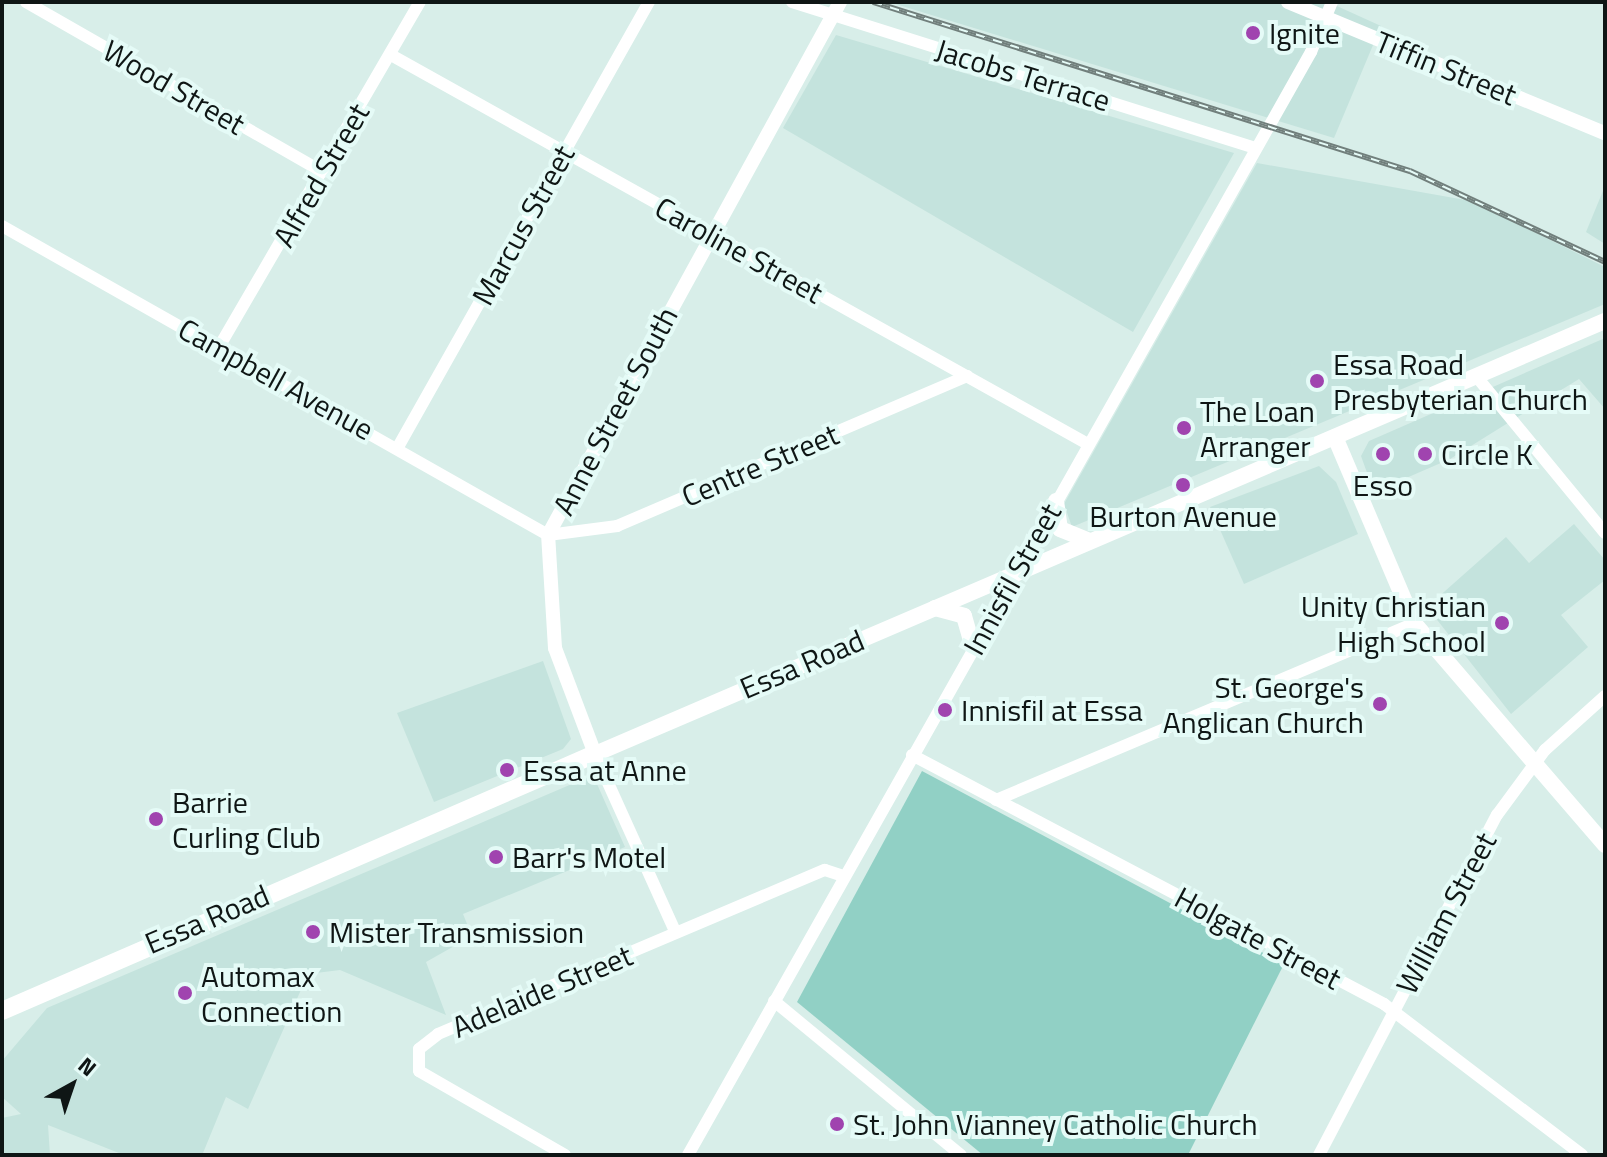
<!DOCTYPE html>
<html>
<head>
<meta charset="utf-8">
<style>
  body { margin:0 }
  #map { position:relative; width:1607px; height:1157px; overflow:hidden; background:#d8eee9; font-family:"Titillium Web",sans-serif }
  div>[style] { position:absolute }
  .built>* { inset:0; background:#c4e3dd }
  .green>* { inset:0; background:#91d0c5 }
  .minor>* { height:12px; margin:-6px; padding:0 6px; transform-origin:6px; border-radius:6px; background:#fff }
  .tertiary>* { height:14px; margin:-7px; padding:0 7px; transform-origin:7px; border-radius:7px; background:#fff }
  .secondary>* { height:16px; margin:-8px; padding:0 8px; transform-origin:8px; border-radius:8px; background:#fff }
  .primary>* { height:18px; margin:-9px; padding:0 9px; transform-origin:9px; border-radius:9px; background:#fff }
  .rail>* { height:6px; margin-top:-3px; transform-origin:0; background:repeating-linear-gradient(90deg,#e5fbf7 0 9px,#717f7c 0 18px); box-sizing:border-box; border-block:2px solid #717f7c }
  .dots>* { width:22px; height:22px; translate:-50% -50%; box-sizing:border-box; border:4px solid #e5fbf7; border-radius:50% }
  span { translate:-50% -50%; white-space:nowrap; text-align:center; line-height:1.15; -webkit-text-stroke:8px #e5fbf7; paint-order:stroke }
  .poi-label { font-size:30px; color:#0f1615 }
  .left { translate:0 -50%; text-align:left }
  .right { translate:-100% -50%; text-align:right }
  .street-label { font-size:30px; color:#0f1615 }
  .frame { position:absolute; inset:0; border:4px solid #0f1615; pointer-events:none }
  .north { position:absolute; left:32px; top:1045px; width:80px; height:80px; -webkit-text-stroke:6px #e5fbf7; paint-order:stroke; rotate:40deg; font-size:22px; font-weight:700; line-height:32px; text-align:center; color:#0f1615 }
  .north::after { content:''; display:block; margin:auto; width:28px; height:36px; background:#0f1615; clip-path:polygon(50% 0,100% 100%,50% 72%,0 100%) }
</style>
</head>
<body>
<div id="map">
  <div class="built">
    <i style="clip-path:polygon(889px 2px,1328px 2px,1381px 26px,1334px 138px)"></i>
    <i style="clip-path:polygon(836px 35px,1234px 153px,1133px 332px,783px 128px)"></i>
    <i style="clip-path:polygon(1257px 163px,1471px 201px,1605px 267px,1605px 304px,1072px 527px,1064px 504px)"></i>
    <i style="clip-path:polygon(1605px 186px,1605px 244px,1586px 232px)"></i>
    <i style="clip-path:polygon(1605px 338px,1605px 409px,1579px 379px,1450px 459px,1374px 492px,1361px 456px,1369px 441px)"></i>
    <i style="clip-path:polygon(1319px 466px,1336px 482px,1358px 534px,1244px 584px,1210px 507px)"></i>
    <i style="clip-path:polygon(1574px 524px,1605px 560px,1605px 580px,1561px 615px,1588px 647px,1511px 714px,1427px 607px,1506px 537px,1529px 563px)"></i>
    <i style="clip-path:polygon(543px 661px,571px 739px,563px 749px,434px 802px,397px 713px)"></i>
    <i style="clip-path:polygon(593px 775px,625px 847px,463px 914px,472px 936px,426px 962px,446px 1015px,340px 970px,308px 974px,248px 1109px,226px 1097px,203px 1153px,124px 1155px,48px 1125px,50px 1155px,2px 1155px,2px 1118px,21px 1114px,2px 1097px,2px 1061px,47px 1008px)"></i>
  </div>
  <div class="green">
    <i style="clip-path:polygon(922px 771px,1284px 964px,1188px 1155px,983px 1155px,797px 1002px)"></i>
  </div>
  <div class="minor">
    <i style="left:26px;top:2px;width:342px;rotate:29.8deg"></i>
    <i style="left:792px;top:2px;width:485px;rotate:17.5deg"></i>
    <i style="left:391px;top:55px;width:798px;rotate:29.17deg"></i>
    <i style="left:2px;top:226px;width:627px;rotate:29.51deg"></i>
    <i style="left:548px;top:535px;width:70px;rotate:-7.4deg"></i>
    <i style="left:617px;top:526px;width:381px;rotate:-23.2deg"></i>
    <i style="left:219px;top:347px;width:399px;rotate:-59.8deg"></i>
    <i style="left:1476px;top:376px;width:203px;rotate:50.6deg"></i>
    <i style="left:398px;top:447px;width:511px;rotate:-60.58deg"></i>
    <i style="left:595px;top:754px;width:194px;rotate:65.7deg"></i>
    <i style="left:912px;top:755px;width:534px;rotate:27.81deg"></i>
    <i style="left:1384px;top:1004px;width:249px;rotate:37.3deg"></i>
    <i style="left:996px;top:800px;width:454px;rotate:-22.9deg"></i>
    <i style="left:774px;top:1001px;width:242px;rotate:39.5deg"></i>
    <i style="left:565px;top:1155px;width:168px;rotate:-150.1deg"></i>
    <i style="left:419px;top:1071px;width:22px;rotate:-90deg"></i>
    <i style="left:419px;top:1049px;width:24px;rotate:-38deg"></i>
    <i style="left:438px;top:1034px;width:420px;rotate:-23deg"></i>
    <i style="left:825px;top:870px;width:20px;rotate:18deg"></i>
    <i style="left:688px;top:1155px;width:1267px;rotate:-60.54deg"></i>
    <i style="left:1311px;top:52px;width:54px;rotate:-67.2deg"></i>
    <i style="left:1319px;top:1155px;width:384px;rotate:-62.4deg"></i>
    <i style="left:1497px;top:815px;width:81px;rotate:-53.6deg"></i>
    <i style="left:1545px;top:750px;width:81px;rotate:-42deg"></i>
  </div>
  <div class="tertiary">
    <i style="left:1288px;top:2px;width:343px;rotate:22.5deg"></i>
    <i style="left:595px;top:754px;width:113px;rotate:-110.7deg"></i>
    <i style="left:555px;top:648px;width:113px;rotate:-93.5deg"></i>
    <i style="left:548px;top:535px;width:608px;rotate:-61.28deg"></i>
  </div>
  <div class="secondary">
    <i style="left:1335px;top:437px;width:202px;rotate:67deg"></i>
    <i style="left:1414px;top:623px;width:293px;rotate:49.3deg"></i>
    <i style="left:1056px;top:501px;width:28px;rotate:82deg"></i>
    <i style="left:1060px;top:529px;width:31px;rotate:22deg"></i>
    <i style="left:935px;top:608px;width:30px;rotate:15deg"></i>
    <i style="left:964px;top:616px;width:33px;rotate:74deg"></i>
    <i style="left:595px;top:754px;width:1099px;rotate:-23.21deg"></i>
  </div>
  <div class="primary">
    <i style="left:2px;top:1011px;width:646px;rotate:-23.43deg"></i>
  </div>
  <div class="rail">
    <i style="left:873px;top:2px;width:563px;rotate:17.47deg"></i>
    <i style="left:1410px;top:171px;width:215px;rotate:25deg"></i>
  </div>
  <div class="dots">
    <i style="left:1253px;top:33px;background:#a044af"></i>
    <i style="left:1317px;top:381px;background:#a044af"></i>
    <i style="left:1184px;top:428px;background:#a044af"></i>
    <i style="left:1383px;top:454px;background:#a044af"></i>
    <i style="left:1425px;top:454px;background:#a044af"></i>
    <i style="left:1183px;top:485px;background:#a044af"></i>
    <i style="left:1502px;top:623px;background:#a044af"></i>
    <i style="left:1380px;top:704px;background:#a044af"></i>
    <i style="left:945px;top:710px;background:#a044af"></i>
    <i style="left:507px;top:770px;background:#a044af"></i>
    <i style="left:156px;top:819px;background:#a044af"></i>
    <i style="left:496px;top:857px;background:#a044af"></i>
    <i style="left:313px;top:932px;background:#a044af"></i>
    <i style="left:185px;top:993px;background:#a044af"></i>
    <i style="left:837px;top:1124px;background:#a044af"></i>
  </div>
  <div class="poi-label">
    <span class="left" style="left:1269px;top:33px">Ignite</span>
    <span class="left" style="left:1333px;top:381px">Essa Road<br>Presbyterian Church</span>
    <span class="left" style="left:1200px;top:428px">The Loan<br>Arranger</span>
    <span class="left" style="left:1441px;top:454px">Circle K</span>
    <span style="left:1383px;top:485px">Esso</span>
    <span style="left:1183px;top:516px">Burton Avenue</span>
    <span class="right" style="left:1486px;top:623px">Unity Christian<br>High School</span>
    <span class="right" style="left:1364px;top:704px">St. George's<br>Anglican Church</span>
    <span class="left" style="left:961px;top:710px">Innisfil at Essa</span>
    <span class="left" style="left:523px;top:770px">Essa at Anne</span>
    <span class="left" style="left:172px;top:819px">Barrie<br>Curling Club</span>
    <span class="left" style="left:512px;top:857px">Barr's Motel</span>
    <span class="left" style="left:329px;top:932px">Mister Transmission</span>
    <span class="left" style="left:201px;top:993px">Automax<br>Connection</span>
    <span class="left" style="left:853px;top:1124px">St. John Vianney Catholic Church</span>
  </div>
  <div class="street-label">
    <span style="left:1446px;top:68px;rotate:22deg">Tiffin Street</span>
    <span style="left:1023px;top:75px;rotate:17deg">Jacobs Terrace</span>
    <span style="left:174px;top:87px;rotate:30deg">Wood Street</span>
    <span style="left:321px;top:175px;rotate:-60deg">Alfred Street</span>
    <span style="left:523px;top:225px;rotate:-61deg">Marcus Street</span>
    <span style="left:739px;top:250px;rotate:29deg">Caroline Street</span>
    <span style="left:276px;top:379px;rotate:29deg">Campbell Avenue</span>
    <span style="left:615px;top:411px;rotate:-62deg">Anne Street South</span>
    <span style="left:760px;top:465px;rotate:-23deg">Centre Street</span>
    <span style="left:1012px;top:579px;rotate:-61deg">Innisfil Street</span>
    <span style="left:802px;top:664px;rotate:-23deg">Essa Road</span>
    <span style="left:1446px;top:913px;rotate:-62deg">William Street</span>
    <span style="left:207px;top:919px;rotate:-23deg">Essa Road</span>
    <span style="left:1258px;top:938px;rotate:28deg">Holgate Street</span>
    <span style="left:542px;top:991px;rotate:-23deg">Adelaide Street</span>
  </div>
  <div class="frame"></div>
  <div class="north">N</div>
</div>
</body>
</html>
